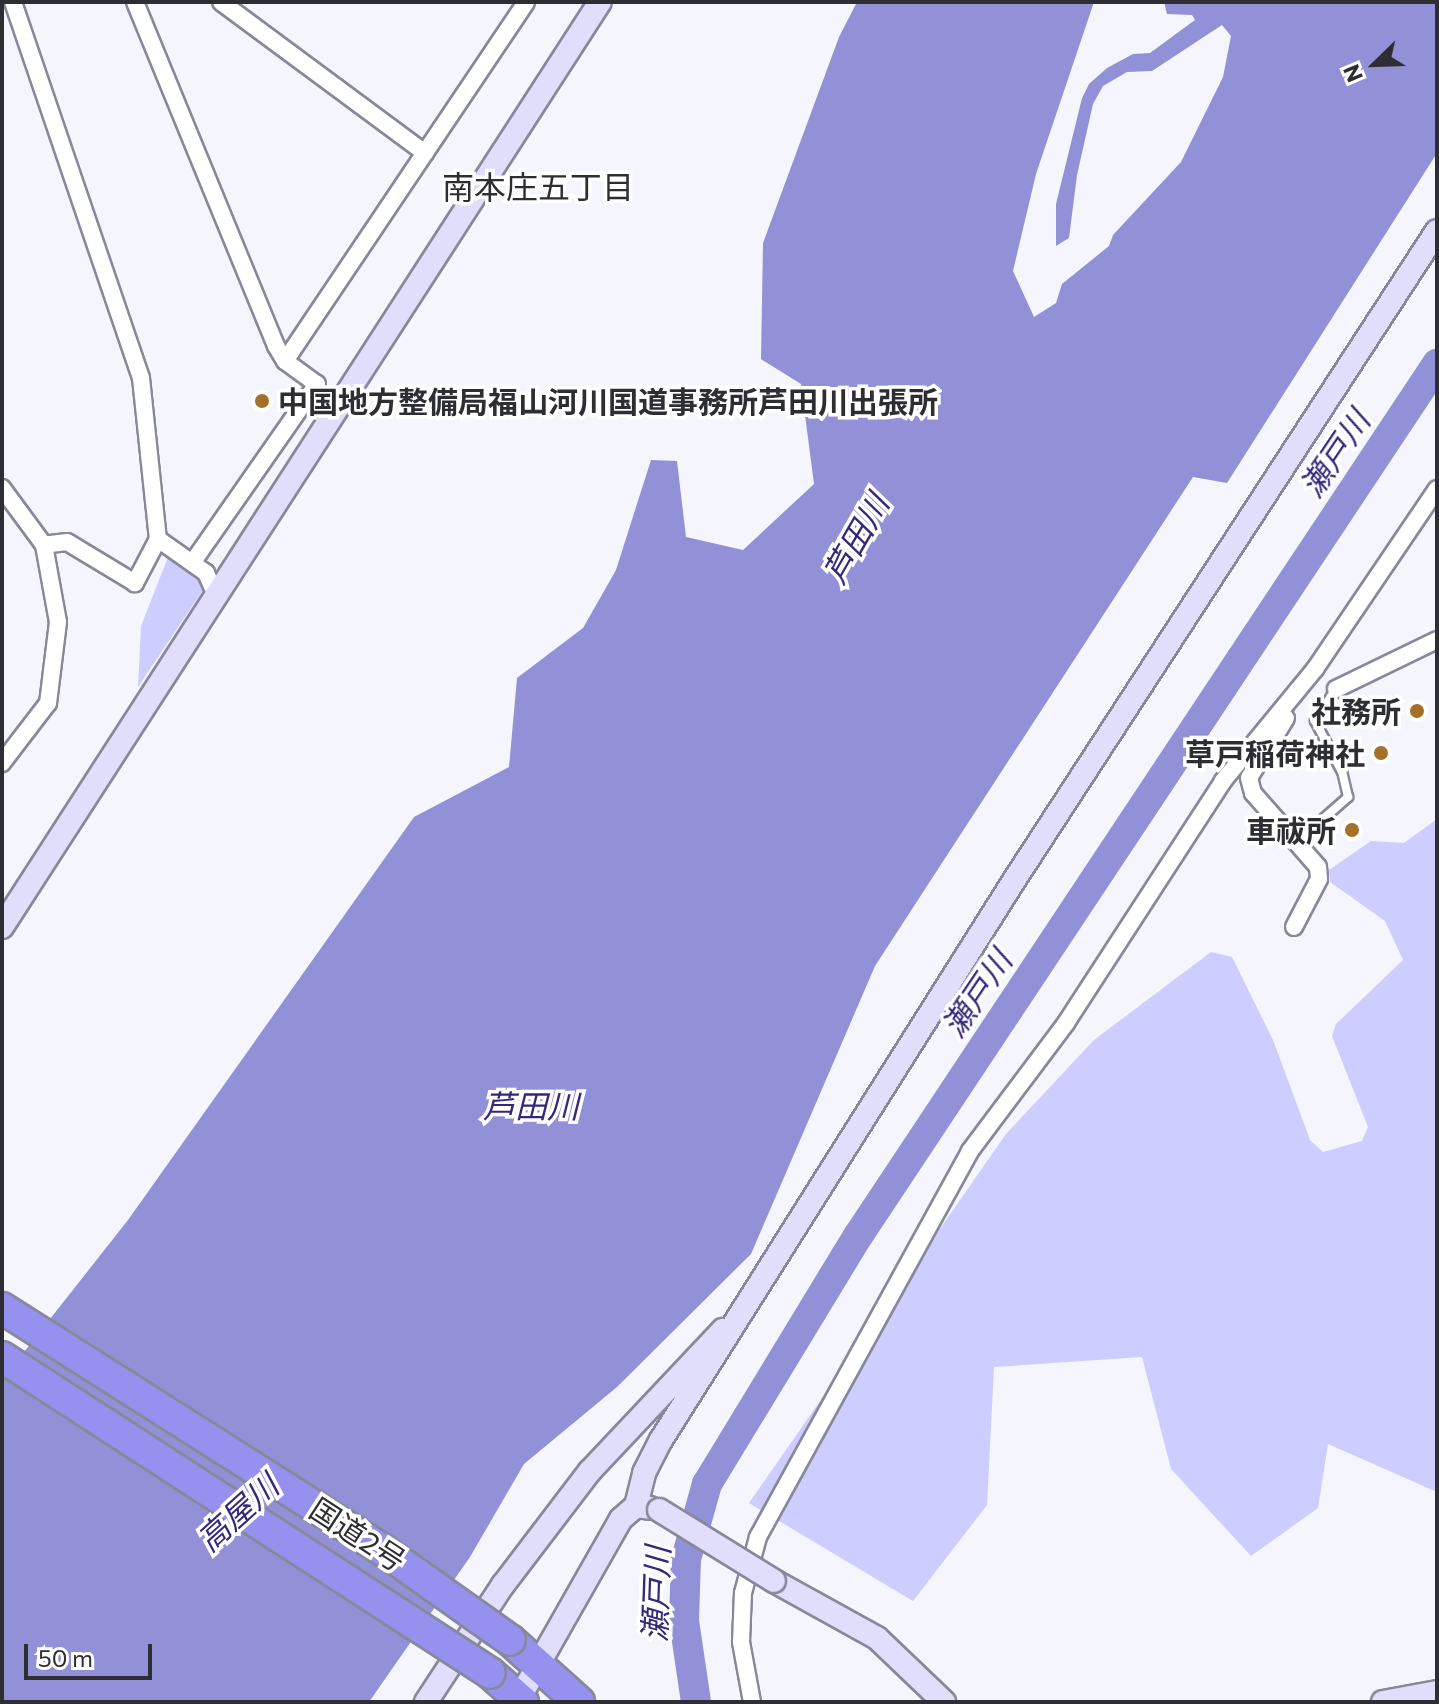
<!DOCTYPE html>
<html>
<head>
<meta charset="utf-8">
<style>
  body { margin:0 }
  #map { position:relative; width:1439px; height:1704px; overflow:hidden; background:#f4f5fd; font-family:Commissioner,"Noto Sans JP",sans-serif }
  div>[style] { position:absolute }
  .green>* { inset:0; background:#cdcdff }
  .water>* { inset:0; background:#9290d6 }
  .river>* { height:30px; margin:-15px; padding:0 15px; transform-origin:15px; border-radius:15px; background:#9290d6 }
  .roads { filter:drop-shadow(2px 0 #878899) drop-shadow(-2px 0 #878899) drop-shadow(0 2px #878899) drop-shadow(0 -2px #878899) }
  .lane>* { height:8px; margin:-4px; padding:0 4px; transform-origin:4px; border-radius:4px; background:#fff }
  .street>* { height:16px; margin:-8px; padding:0 8px; transform-origin:8px; border-radius:8px; background:#fff }
  .secondary>* { height:22px; margin:-11px; padding:0 11px; transform-origin:11px; border-radius:11px; background:#e0defa }
  .highway>* { height:30px; margin:-15px; padding:0 15px; transform-origin:15px; border-radius:15px; background:#9690ef }
  .bridges { filter:drop-shadow(2px 0 #878899) drop-shadow(-2px 0 #878899) drop-shadow(0 2px #878899) drop-shadow(0 -2px #878899) }
  .secondary-bridge>* { height:22px; margin:-11px; padding:0 11px; transform-origin:11px; border-radius:11px; background:#e0defa }
  .highway-bridge>* { height:30px; margin:-15px; padding:0 15px; transform-origin:15px; border-radius:15px; background:#9690ef }
  .dots>* { width:22px; height:22px; translate:-50% -50%; box-sizing:border-box; border:4px solid #fff; border-radius:50% }
  span { translate:-50% -50%; white-space:nowrap; text-align:center; line-height:1.15; -webkit-text-stroke:7px #fff; paint-order:stroke }
  .poi-label { font-size:30px; color:#2d2d34; font-weight:700 }
  .left { translate:0 -50%; text-align:left }
  .right { translate:-100% -50%; text-align:right }
  .street-label { font-size:30px; color:#2d2d34 }
  .neighbourhood-label { font-size:32px; color:#2d2d34 }
  .water-label { font-size:32px; color:#352779; font-style:italic }
  .frame { position:absolute; inset:0; border:4px solid #2d2d34; pointer-events:none }
  .north { position:absolute; left:1335px; top:24px; width:80px; height:80px; -webkit-text-stroke:6px #fff; paint-order:stroke; rotate:247deg; font-size:22px; font-weight:700; line-height:32px; text-align:center; color:#2d2d34 }
  .north::after { content:''; display:block; margin:auto; width:28px; height:36px; background:#2d2d34; clip-path:polygon(50% 0,100% 100%,50% 72%,0 100%) }
  .scale { position:absolute; left:24px; top:1644px; width:128px; height:36px; box-sizing:border-box; border:4px solid #2d2d34; border-top:0; padding-left:10px; font-size:24px; line-height:28px; white-space:nowrap; color:#2d2d34; -webkit-text-stroke:6px #fff; paint-order:stroke }
</style>
</head>
<body>
<div id="map">
  <div class="green">
    <i style="clip-path:polygon(170px 552px,209px 581px,138px 687px,141px 626px)"></i>
    <i style="clip-path:polygon(1437px 819px,1437px 1492px,1328px 1444px,1318px 1508px,1251px 1556px,1171px 1469px,1142px 1357px,994px 1367px,987px 1505px,913px 1601px,749px 1503px,1006px 1134px,1094px 1040px,1211px 952px,1232px 957px,1273px 1040px,1310px 1140px,1323px 1152px,1362px 1141px,1368px 1127px,1332px 1036px,1336px 1024px,1403px 960px,1385px 921px,1330px 882px,1329px 870px,1371px 841px,1404px 843px)"></i>
  </div>
  <div class="water">
    <i style="clip-path:polygon(857px 2px,1094px 2px,1036px 174px,1013px 271px,1034px 317px,1056px 303px,1062px 284px,1109px 246px,1113px 235px,1181px 162px,1223px 77px,1231px 36px,1222px 25px,1152px 71px,1127px 72px,1103px 86px,1093px 104px,1077px 175px,1069px 238px,1056px 246px,1056px 204px,1082px 98px,1089px 84px,1107px 68px,1133px 54px,1150px 53px,1195px 20px,1192px 15px,1167px 14px,1164px 2px,1437px 2px,1437px 153px,1227px 483px,1193px 477px,875px 966px,751px 1254px,617px 1387px,524px 1464px,470px 1557px,369px 1702px,2px 1702px,2px 1380px,128px 1220px,414px 817px,509px 767px,517px 678px,583px 628px,616px 570px,651px 460px,677px 461px,686px 537px,743px 550px,814px 484px,801px 384px,761px 359px,763px 243px,839px 37px)"></i>
  </div>
  <div class="river">
    <i style="left:696px;top:1702px;width:82px;rotate:-98.4deg"></i>
    <i style="left:684px;top:1621px;width:62px;rotate:-88.2deg"></i>
    <i style="left:686px;top:1559px;width:78px;rotate:-74.4deg"></i>
    <i style="left:707px;top:1484px;width:290px;rotate:-58.7deg"></i>
    <i style="left:858px;top:1236px;width:1047px;rotate:-56.42deg"></i>
  </div>
  <div class="roads">
    <div class="lane">
      <i style="left:1298px;top:841px;width:67px;rotate:-41.3deg"></i>
      <i style="left:1348px;top:797px;width:26px;rotate:-103deg"></i>
      <i style="left:1342px;top:772px;width:58px;rotate:-117.9deg"></i>
      <i style="left:1315px;top:721px;width:38px;rotate:-57deg"></i>
    </div>
    <div class="street">
      <i style="left:13px;top:2px;width:397px;rotate:71.2deg"></i>
      <i style="left:141px;top:378px;width:162px;rotate:84deg"></i>
      <i style="left:158px;top:539px;width:50px;rotate:117.6deg"></i>
      <i style="left:135px;top:583px;width:79px;rotate:-148.9deg"></i>
      <i style="left:67px;top:542px;width:23px;rotate:173deg"></i>
      <i style="left:135px;top:2px;width:372px;rotate:67.7deg"></i>
      <i style="left:276px;top:346px;width:17px;rotate:59deg"></i>
      <i style="left:285px;top:361px;width:39px;rotate:36deg"></i>
      <i style="left:317px;top:384px;width:218px;rotate:124.9deg"></i>
      <i style="left:221px;top:2px;width:254px;rotate:36.5deg"></i>
      <i style="left:285px;top:361px;width:432px;rotate:-56.1deg"></i>
      <i style="left:2px;top:488px;width:71px;rotate:53.6deg"></i>
      <i style="left:44px;top:545px;width:78px;rotate:79.7deg"></i>
      <i style="left:58px;top:622px;width:82px;rotate:97deg"></i>
      <i style="left:48px;top:703px;width:76px;rotate:127.5deg"></i>
      <i style="left:158px;top:539px;width:59px;rotate:35.3deg"></i>
      <i style="left:206px;top:573px;width:22px;rotate:66deg"></i>
      <i style="left:1336px;top:689px;width:112px;rotate:-25.9deg"></i>
      <i style="left:1286px;top:718px;width:70px;rotate:121.7deg"></i>
      <i style="left:1249px;top:778px;width:16px;rotate:75deg"></i>
      <i style="left:1253px;top:793px;width:98px;rotate:48.7deg"></i>
      <i style="left:1318px;top:867px;width:12px;rotate:85deg"></i>
      <i style="left:1319px;top:879px;width:54px;rotate:117.5deg"></i>
      <i style="left:752px;top:1702px;width:61px;rotate:-100.4deg"></i>
      <i style="left:741px;top:1642px;width:49px;rotate:-87.7deg"></i>
      <i style="left:743px;top:1593px;width:58px;rotate:-75deg"></i>
      <i style="left:758px;top:1537px;width:440px;rotate:-61.2deg"></i>
      <i style="left:970px;top:1151px;width:160px;rotate:-53.1deg"></i>
      <i style="left:1066px;top:1023px;width:288px;rotate:-57deg"></i>
      <i style="left:1223px;top:781px;width:145px;rotate:-50.6deg"></i>
      <i style="left:1315px;top:669px;width:217px;rotate:-55.9deg"></i>
    </div>
    <div class="secondary">
      <i style="left:2px;top:927px;width:1101px;rotate:-57.12deg"></i>
      <i style="left:636px;top:1506px;width:34px;rotate:-76deg"></i>
      <i style="left:644px;top:1473px;width:37px;rotate:-63deg"></i>
      <i style="left:661px;top:1440px;width:663px;rotate:-57.75deg"></i>
      <i style="left:1015px;top:879px;width:773px;rotate:-56.93deg"></i>
      <i style="left:774px;top:1581px;width:118px;rotate:29deg"></i>
      <i style="left:877px;top:1638px;width:93px;rotate:43.7deg"></i>
      <i style="left:426px;top:1702px;width:140px;rotate:-56.7deg"></i>
      <i style="left:503px;top:1585px;width:143px;rotate:-52.7deg"></i>
      <i style="left:590px;top:1471px;width:194px;rotate:-46.7deg"></i>
      <i style="left:517px;top:1702px;width:210px;rotate:-60.4deg"></i>
      <i style="left:621px;top:1519px;width:20px;rotate:-41deg"></i>
      <i style="left:636px;top:1506px;width:14px;rotate:8deg"></i>
      <i style="left:1383px;top:1702px;width:55px;rotate:-10.5deg"></i>
    </div>
    <div class="highway">
      <i style="left:510px;top:1640px;width:93px;rotate:41.9deg"></i>
      <i style="left:490px;top:1673px;width:44px;rotate:41.3deg"></i>
    </div>
  </div>
  <div class="bridges">
    <div class="secondary-bridge">
      <i style="left:659px;top:1510px;width:135px;rotate:31.7deg"></i>
    </div>
    <div class="highway-bridge">
      <i style="left:2px;top:1308px;width:448px;rotate:32.4deg"></i>
      <i style="left:380px;top:1548px;width:159px;rotate:35.3deg"></i>
      <i style="left:2px;top:1357px;width:581px;rotate:32.92deg"></i>
    </div>
  </div>
  <div class="dots">
    <i style="left:262px;top:401px;background:#a5702a"></i>
    <i style="left:1417px;top:711px;background:#a5702a"></i>
    <i style="left:1381px;top:753px;background:#a5702a"></i>
    <i style="left:1352px;top:830px;background:#a5702a"></i>
  </div>
  <div class="poi-label">
    <span class="left" style="left:278px;top:401px">中国地方整備局福山河川国道事務所芦田川出張所</span>
    <span class="right" style="left:1401px;top:711px">社務所</span>
    <span class="right" style="left:1365px;top:753px">草戸稲荷神社</span>
    <span class="right" style="left:1336px;top:830px">車祓所</span>
  </div>
  <div class="street-label">
    <span style="left:358px;top:1534px;rotate:33deg">国道2号</span>
  </div>
  <div class="neighbourhood-label">
    <span style="left:538px;top:186px">南本庄五丁目</span>
  </div>
  <div class="water-label">
    <span style="left:1334px;top:453px;rotate:-56deg">瀬戸川</span>
    <span style="left:855px;top:538px;rotate:-60deg">芦田川</span>
    <span style="left:976px;top:993px;rotate:-56deg">瀬戸川</span>
    <span style="left:531px;top:1105px">芦田川</span>
    <span style="left:237px;top:1512px;rotate:-42deg">高屋川</span>
    <span style="left:655px;top:1594px;rotate:-88deg">瀬戸川</span>
  </div>
  <div class="frame"></div>
  <div class="north">N</div>
  <div class="scale">50 m</div>
</div>
</body>
</html>
